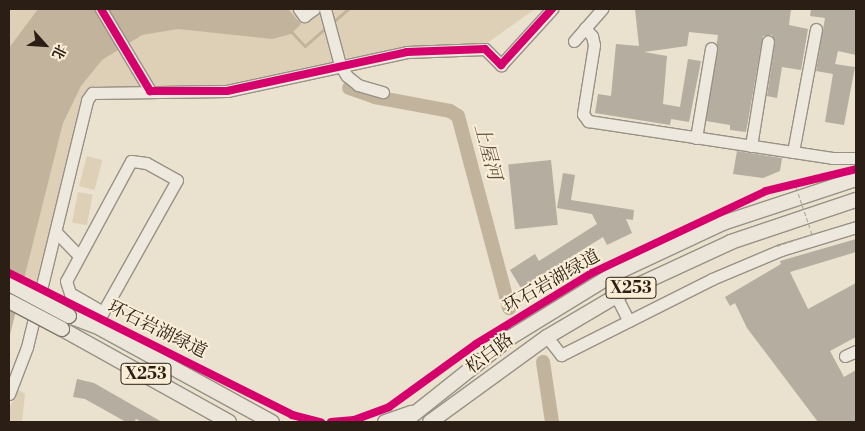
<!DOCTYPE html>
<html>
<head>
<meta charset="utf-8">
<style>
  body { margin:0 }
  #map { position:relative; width:865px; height:431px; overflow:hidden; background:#eae1ce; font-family:"Libre Bodoni","Noto Serif SC",serif }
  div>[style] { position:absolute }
  .green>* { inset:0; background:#ded0b7; transform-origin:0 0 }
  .water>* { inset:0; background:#c2b49c }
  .stream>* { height:2.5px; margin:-1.25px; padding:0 1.25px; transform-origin:1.25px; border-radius:1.25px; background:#c2b49c }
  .river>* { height:14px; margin:-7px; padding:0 7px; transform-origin:7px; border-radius:7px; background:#c2b49c }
  .building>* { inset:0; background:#b4ada0; transform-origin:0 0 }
  .roads { filter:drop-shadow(1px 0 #989185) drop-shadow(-1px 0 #989185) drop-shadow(0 1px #989185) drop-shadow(0 -1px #989185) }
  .minor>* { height:11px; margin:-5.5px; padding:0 5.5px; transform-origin:5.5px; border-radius:5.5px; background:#eee9df }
  .major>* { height:14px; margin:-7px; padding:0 7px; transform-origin:7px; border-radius:7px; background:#ebe5da }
  .path-bridge>* { height:1px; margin-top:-0.5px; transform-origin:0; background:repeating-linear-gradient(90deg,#a9a49c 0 4px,transparent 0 6.5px) }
  .bridges { filter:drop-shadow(1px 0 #7d766c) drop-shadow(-1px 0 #7d766c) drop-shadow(0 1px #7d766c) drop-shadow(0 -1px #7d766c) }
  .major-bridge>* { height:14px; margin:-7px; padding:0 7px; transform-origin:7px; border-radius:7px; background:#ebe5da }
  .cycleway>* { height:8px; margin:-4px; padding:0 4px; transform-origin:4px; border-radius:4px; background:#d6006c }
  span { translate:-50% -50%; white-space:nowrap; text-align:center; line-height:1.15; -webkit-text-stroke:4px #faeed7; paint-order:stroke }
  .shield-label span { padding:1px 4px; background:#faeed7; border:1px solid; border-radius:4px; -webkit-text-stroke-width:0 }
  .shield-label { font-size:16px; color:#2a1e15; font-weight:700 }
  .street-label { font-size:18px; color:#2a1e15 }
  .water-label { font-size:19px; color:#605243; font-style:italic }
  .frame { position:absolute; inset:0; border:10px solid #2a1e15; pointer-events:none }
  .north { position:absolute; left:20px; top:20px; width:50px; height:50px; -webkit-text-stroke:4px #faeed7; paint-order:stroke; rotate:116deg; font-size:14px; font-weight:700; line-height:20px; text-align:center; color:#2a1e15 }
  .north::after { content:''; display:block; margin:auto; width:18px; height:22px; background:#2a1e15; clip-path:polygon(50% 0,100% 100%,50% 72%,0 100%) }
</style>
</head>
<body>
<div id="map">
  <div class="green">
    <i style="clip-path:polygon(9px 9px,535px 9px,476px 51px,346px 58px,314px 69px,228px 86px,96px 87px,88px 91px,40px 284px,9px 268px)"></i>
    <i style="left:87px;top:156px;width:16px;height:31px;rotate:15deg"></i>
    <i style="left:78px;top:192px;width:15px;height:31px;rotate:11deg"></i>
    <i style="clip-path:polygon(19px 390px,25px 394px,22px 422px,9px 422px,9px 408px)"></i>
  </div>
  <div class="water">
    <i style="clip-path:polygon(38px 9px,288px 9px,301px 24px,291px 34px,272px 39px,178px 29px,142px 35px,102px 60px,81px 86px,63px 123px,9px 339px,9px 48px)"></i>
  </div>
  <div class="stream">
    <i style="left:332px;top:23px;width:21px;rotate:-41deg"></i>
    <i style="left:292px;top:32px;width:19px;rotate:47deg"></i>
    <i style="left:305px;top:46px;width:28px;rotate:-41deg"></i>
  </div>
  <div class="river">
    <i style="left:349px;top:88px;width:28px;rotate:19deg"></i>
    <i style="left:375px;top:97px;width:76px;rotate:10.6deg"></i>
    <i style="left:450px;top:111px;width:9px;rotate:32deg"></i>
    <i style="left:458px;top:116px;width:199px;rotate:75.1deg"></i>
    <i style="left:543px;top:362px;width:61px;rotate:81.5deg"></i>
  </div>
  <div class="building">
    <i style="clip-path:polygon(635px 9px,791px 9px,789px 25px,808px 29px,801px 70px,782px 67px,777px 98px,767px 96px,775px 42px,772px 35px,763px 36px,746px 132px,730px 130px,730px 125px,706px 121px,718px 35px,689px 32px,687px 46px,644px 52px,667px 56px,663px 104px,680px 107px,688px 59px,701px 61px,689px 122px,671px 119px,670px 125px,595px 113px,598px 94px,611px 96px,616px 44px,639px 46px)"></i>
    <i style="clip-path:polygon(811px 9px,856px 9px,856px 55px,838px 51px,835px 64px,855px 67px,844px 125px,825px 122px,833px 74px,816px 71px,825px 18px,810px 16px)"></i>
    <i style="clip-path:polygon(737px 151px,782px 158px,780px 171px,763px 178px,733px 174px)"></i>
    <i style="left:551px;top:160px;width:65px;height:43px;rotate:84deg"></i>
    <i style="clip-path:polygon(563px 173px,575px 175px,571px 200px,634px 210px,633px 220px,626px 219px,632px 233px,607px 245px,603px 237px,521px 288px,510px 270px,535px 254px,539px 261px,597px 224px,592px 214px,557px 208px)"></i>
    <i style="clip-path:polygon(856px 239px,856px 252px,790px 272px,808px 309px,856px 283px,856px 337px,830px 351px,844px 377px,856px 370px,856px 422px,818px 422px,747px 328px,735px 303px,730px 306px,725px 297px,781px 264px,780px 261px)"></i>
    <i style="clip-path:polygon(77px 379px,94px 383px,162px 422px,142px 422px,136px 419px,134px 422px,126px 422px,85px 399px,73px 397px)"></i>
  </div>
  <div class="roads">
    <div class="minor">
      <i style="left:101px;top:9px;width:96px;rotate:59.1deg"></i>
      <i style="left:299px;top:9px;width:9px;rotate:54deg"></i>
      <i style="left:304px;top:16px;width:12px;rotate:-35deg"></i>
      <i style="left:325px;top:9px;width:58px;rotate:75deg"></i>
      <i style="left:340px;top:65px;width:13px;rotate:58deg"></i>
      <i style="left:347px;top:76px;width:14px;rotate:39deg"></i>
      <i style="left:358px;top:85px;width:26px;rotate:16deg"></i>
      <i style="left:585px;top:28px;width:11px;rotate:49deg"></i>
      <i style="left:592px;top:36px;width:9px;rotate:77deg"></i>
      <i style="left:594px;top:45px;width:70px;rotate:99.1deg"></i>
      <i style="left:583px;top:114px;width:9px;rotate:54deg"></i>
      <i style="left:588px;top:121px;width:247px;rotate:8.6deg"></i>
      <i style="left:832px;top:158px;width:24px"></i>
      <i style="left:574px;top:41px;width:43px;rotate:-48.8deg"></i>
      <i style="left:696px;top:138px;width:91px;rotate:-80.5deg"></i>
      <i style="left:751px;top:146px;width:106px;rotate:-80.8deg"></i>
      <i style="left:793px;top:152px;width:125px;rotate:-79.4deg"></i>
      <i style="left:56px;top:232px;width:33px;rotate:46deg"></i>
      <i style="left:616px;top:296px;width:28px;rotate:63deg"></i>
      <i style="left:95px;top:326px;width:8px;rotate:-60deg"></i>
      <i style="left:99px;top:319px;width:159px;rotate:-60.7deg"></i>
      <i style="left:177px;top:180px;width:35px;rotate:-151deg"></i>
      <i style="left:146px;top:163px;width:15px;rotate:-172deg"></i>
      <i style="left:131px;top:161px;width:136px;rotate:118.4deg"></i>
      <i style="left:66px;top:281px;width:13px;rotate:72deg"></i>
      <i style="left:70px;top:293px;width:38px;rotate:30deg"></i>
      <i style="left:547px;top:337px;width:23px;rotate:52deg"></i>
      <i style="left:561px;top:355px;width:169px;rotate:-26.7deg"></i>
      <i style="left:712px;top:279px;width:75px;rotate:-22.8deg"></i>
      <i style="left:781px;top:250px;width:78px;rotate:-17deg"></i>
      <i style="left:845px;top:356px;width:12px;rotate:-24deg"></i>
      <i style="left:9px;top:394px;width:50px;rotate:-69deg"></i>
      <i style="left:27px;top:347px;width:254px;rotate:-76.3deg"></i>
      <i style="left:87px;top:100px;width:9px;rotate:-54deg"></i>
      <i style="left:92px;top:93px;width:135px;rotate:-0.8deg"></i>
      <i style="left:227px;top:91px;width:184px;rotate:-12.2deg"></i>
      <i style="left:407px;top:52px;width:78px;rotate:-2.2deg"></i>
      <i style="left:485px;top:49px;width:23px;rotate:45deg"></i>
      <i style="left:501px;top:65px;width:76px;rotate:-47.7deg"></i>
    </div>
    <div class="major">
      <i style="left:69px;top:316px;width:33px;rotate:21deg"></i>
      <i style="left:100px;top:328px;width:196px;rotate:28.7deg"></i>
      <i style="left:62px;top:329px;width:191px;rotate:29.1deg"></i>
      <i style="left:385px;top:422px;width:28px;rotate:-19deg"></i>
      <i style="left:404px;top:422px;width:137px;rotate:-38.5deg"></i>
      <i style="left:511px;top:337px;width:121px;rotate:-31.5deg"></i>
      <i style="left:614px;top:274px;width:120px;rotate:-25.1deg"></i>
      <i style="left:723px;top:223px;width:140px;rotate:-18.3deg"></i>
      <i style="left:430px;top:422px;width:145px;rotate:-36deg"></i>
      <i style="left:547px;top:337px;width:88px;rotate:-30.6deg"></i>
      <i style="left:623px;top:292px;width:119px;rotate:-24.8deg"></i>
      <i style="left:731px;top:242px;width:132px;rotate:-18.6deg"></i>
    </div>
  </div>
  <div class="path-bridge">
    <i style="left:777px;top:246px;width:37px;rotate:-19deg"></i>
    <i style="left:812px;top:234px;width:56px;rotate:-108.8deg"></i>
    <i style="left:794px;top:181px;width:31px;rotate:-15deg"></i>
  </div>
  <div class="bridges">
    <div class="major-bridge">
      <i style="left:9px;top:284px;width:68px;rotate:28.1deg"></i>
      <i style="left:9px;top:301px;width:60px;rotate:27.8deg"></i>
    </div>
  </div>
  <div class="cycleway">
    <i style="left:101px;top:9px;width:96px;rotate:59.1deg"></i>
    <i style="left:150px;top:91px;width:77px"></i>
    <i style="left:227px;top:91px;width:184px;rotate:-12.2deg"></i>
    <i style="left:407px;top:52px;width:78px;rotate:-2.2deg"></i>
    <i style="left:485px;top:49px;width:23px;rotate:45deg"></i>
    <i style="left:501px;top:65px;width:76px;rotate:-47.7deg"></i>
    <i style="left:9px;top:273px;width:317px;rotate:26.6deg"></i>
    <i style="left:292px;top:415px;width:30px;rotate:14deg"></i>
    <i style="left:331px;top:422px;width:23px;rotate:-5deg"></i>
    <i style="left:354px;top:420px;width:37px;rotate:-20deg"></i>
    <i style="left:389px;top:407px;width:107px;rotate:-35.9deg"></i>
    <i style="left:476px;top:344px;width:136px;rotate:-31.5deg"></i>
    <i style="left:592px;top:273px;width:192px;rotate:-25.2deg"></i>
    <i style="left:766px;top:191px;width:93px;rotate:-13.7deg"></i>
  </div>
  <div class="shield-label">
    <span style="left:631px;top:288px">X253</span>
    <span style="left:146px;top:374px">X253</span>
  </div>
  <div class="street-label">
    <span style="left:552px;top:282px;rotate:-30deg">环石岩湖绿道</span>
    <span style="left:157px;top:330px;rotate:26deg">环石岩湖绿道</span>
    <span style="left:490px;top:354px;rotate:-37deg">松白路</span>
  </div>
  <div class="water-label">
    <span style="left:487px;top:152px;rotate:75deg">上屋河</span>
  </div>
  <div class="frame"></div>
  <div class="north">北</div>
</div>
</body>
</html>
